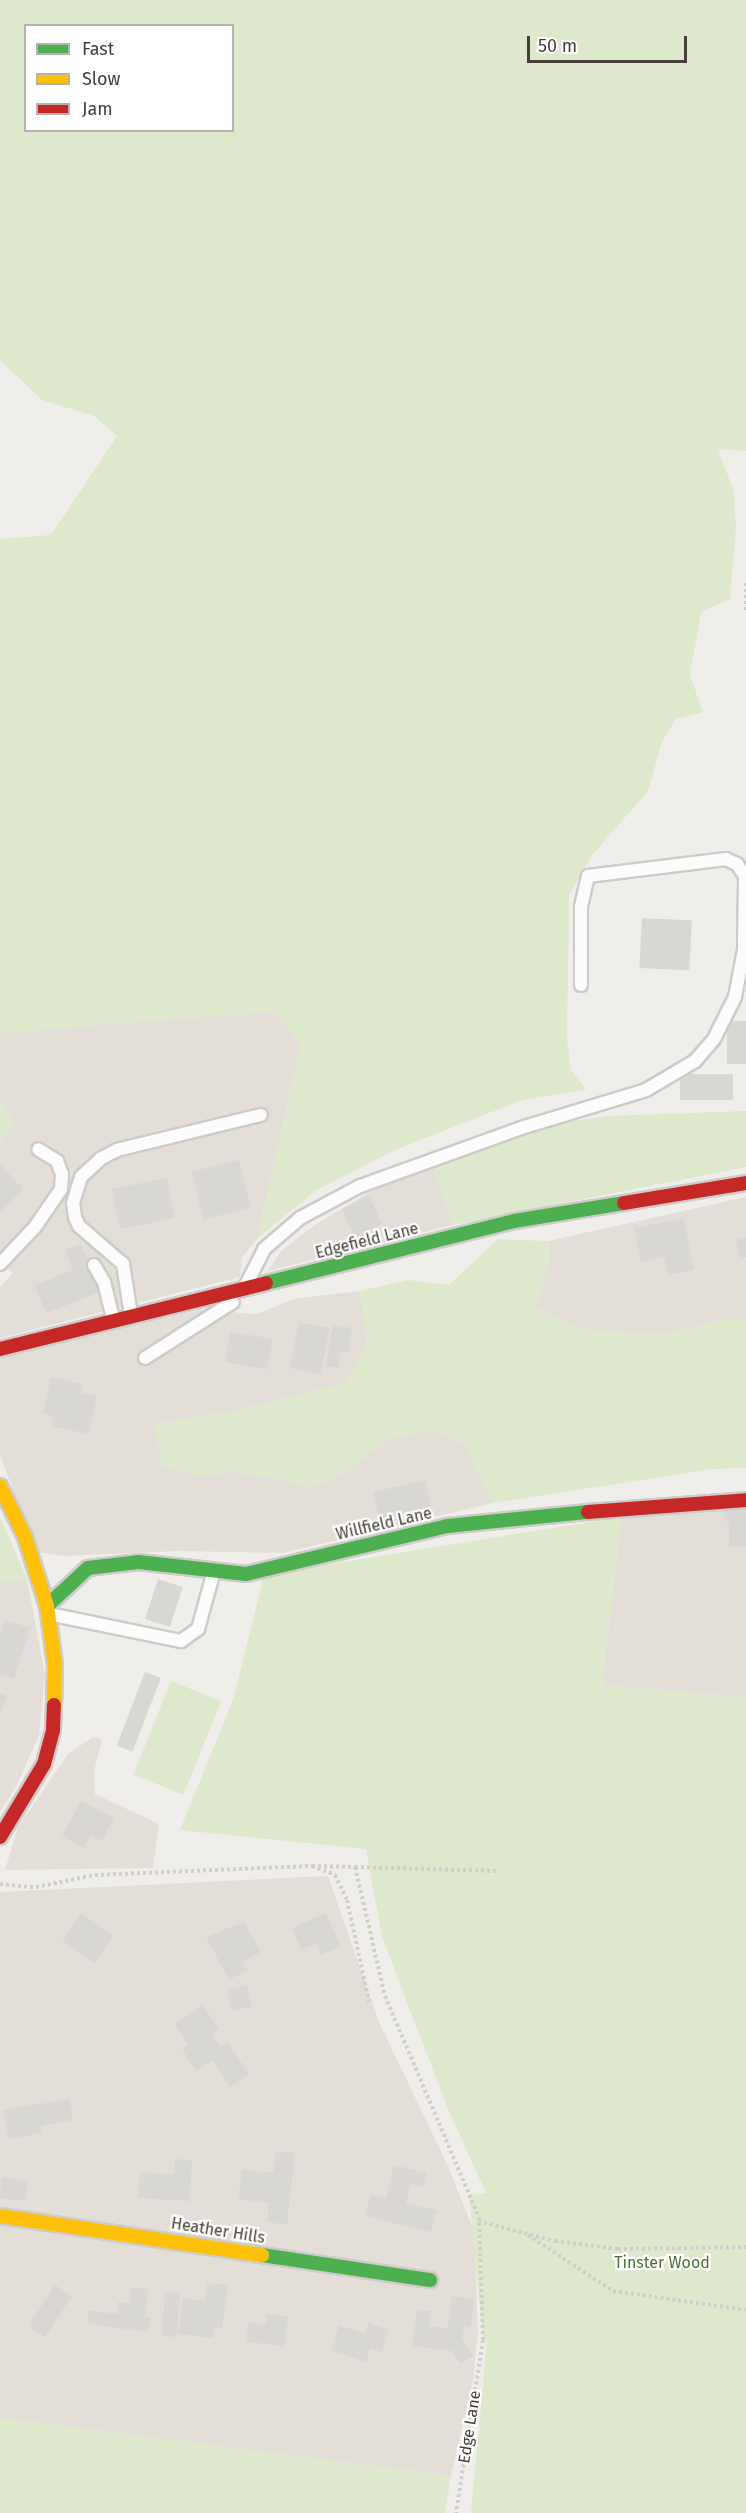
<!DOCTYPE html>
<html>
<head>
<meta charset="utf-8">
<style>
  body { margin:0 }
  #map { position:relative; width:746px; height:2513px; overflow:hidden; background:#f0eeea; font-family:"Fira Sans",sans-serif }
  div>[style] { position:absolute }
  .residential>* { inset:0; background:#e3dfd8 }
  .green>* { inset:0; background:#dee8cc; transform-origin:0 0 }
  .building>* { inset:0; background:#d9d7d3; transform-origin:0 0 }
  .path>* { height:4px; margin-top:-2px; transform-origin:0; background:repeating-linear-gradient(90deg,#d1cecb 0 3px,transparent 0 6px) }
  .roads { filter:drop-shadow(2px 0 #ceccc8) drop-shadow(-2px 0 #ceccc8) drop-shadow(0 2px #ceccc8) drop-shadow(0 -2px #ceccc8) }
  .lane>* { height:12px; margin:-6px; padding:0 6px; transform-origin:6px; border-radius:6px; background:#fdfcfc }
  .fast>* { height:14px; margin:-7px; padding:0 7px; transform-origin:7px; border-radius:7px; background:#4caf50 }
  .slow>* { height:14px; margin:-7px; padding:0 7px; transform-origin:7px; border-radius:7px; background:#ffc107 }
  .jam>* { height:14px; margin:-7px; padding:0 7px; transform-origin:7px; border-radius:7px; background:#c62828 }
  span { translate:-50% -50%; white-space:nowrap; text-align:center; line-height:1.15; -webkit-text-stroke:4.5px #fff; paint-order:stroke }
  .street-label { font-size:16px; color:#453f37 }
  .park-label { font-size:16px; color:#4a7130 }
  .legend { position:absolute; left:24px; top:24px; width:210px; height:108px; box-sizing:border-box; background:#fff; border:2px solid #b5b2af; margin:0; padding:8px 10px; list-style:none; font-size:18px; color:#453f37 }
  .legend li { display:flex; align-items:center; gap:12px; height:30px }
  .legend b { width:30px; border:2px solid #b5b2af }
  .scale { position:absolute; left:527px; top:36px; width:160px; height:27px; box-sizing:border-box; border:3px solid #453f37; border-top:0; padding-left:8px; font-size:18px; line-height:21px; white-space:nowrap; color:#453f37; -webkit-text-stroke:4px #fff; paint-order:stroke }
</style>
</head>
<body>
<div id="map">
  <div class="residential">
    <i style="clip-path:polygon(274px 1011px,301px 1044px,257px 1239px,242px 1257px,240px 1277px,0 1338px,0 1287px,13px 1273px,0 1261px,0 1141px,15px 1125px,0 1100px,0 1033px)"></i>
    <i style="clip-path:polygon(433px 1165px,453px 1225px,268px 1271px,281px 1251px,315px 1225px,386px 1182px)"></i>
    <i style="clip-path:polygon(746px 1197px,746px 1320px,728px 1319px,658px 1335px,581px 1329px,535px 1308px,550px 1258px,548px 1241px)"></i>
    <i style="clip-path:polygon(360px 1291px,368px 1345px,346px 1383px,237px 1411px,154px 1424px,200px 1476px,230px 1472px,276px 1478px,308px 1488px,344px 1473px,388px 1439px,432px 1430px,465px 1445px,493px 1503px,283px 1553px,179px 1551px,63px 1556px,36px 1552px,0 1455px,0 1356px,200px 1310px,257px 1314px,293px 1299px)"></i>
    <i style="clip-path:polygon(746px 1506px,746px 1697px,602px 1686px,621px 1517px)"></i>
    <i style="clip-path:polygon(27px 1579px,45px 1675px,39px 1735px,16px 1787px,0 1811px,0 1582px)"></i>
    <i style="clip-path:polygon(93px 1737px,102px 1739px,94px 1771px,95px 1794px,159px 1824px,153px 1868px,5px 1870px,18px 1827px,69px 1753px)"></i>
    <i style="clip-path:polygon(328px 1876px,379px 2022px,448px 2166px,474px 2231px,478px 2330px,473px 2381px,451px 2476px,0 2418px,0 1892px)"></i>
  </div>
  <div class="green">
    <i style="clip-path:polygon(evenodd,0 0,746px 0,746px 451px,718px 449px,734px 492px,736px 528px,730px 599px,701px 612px,690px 675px,703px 712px,676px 719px,662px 742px,648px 791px,593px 854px,569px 895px,567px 1039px,571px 1070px,586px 1090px,522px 1100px,393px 1151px,315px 1191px,257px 1239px,301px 1044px,274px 1011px,0 1033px,0 539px,51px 535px,117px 436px,94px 416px,42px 400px,0 360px,0 0,26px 26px,232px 26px,232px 130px,26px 130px,26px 26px)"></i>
    <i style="clip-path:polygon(0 1100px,15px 1125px,0 1141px)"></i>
    <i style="clip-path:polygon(746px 1111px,746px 1167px,453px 1225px,433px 1165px,568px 1122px,607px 1116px)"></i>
    <i style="clip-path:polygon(498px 1239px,548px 1241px,550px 1258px,535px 1308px,581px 1329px,658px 1335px,728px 1319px,746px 1320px,746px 1468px,713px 1469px,493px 1503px,465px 1445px,432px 1430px,388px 1439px,344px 1473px,308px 1488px,276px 1478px,230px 1472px,200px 1476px,162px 1466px,154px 1424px,237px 1411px,346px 1383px,368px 1345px,360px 1291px,408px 1280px,449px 1285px)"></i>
    <i style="clip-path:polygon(0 1517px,27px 1579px,0 1582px)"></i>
    <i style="clip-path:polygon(621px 1517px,602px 1686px,746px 1697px,746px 2513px,471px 2513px,487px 2340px,483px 2340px,469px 2195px,486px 2193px,448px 2109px,382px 1937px,366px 1849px,180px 1830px,234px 1697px,264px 1575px)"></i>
    <i style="left:171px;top:1681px;width:54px;height:101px;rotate:22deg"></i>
    <i style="clip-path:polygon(0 2418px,451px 2476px,445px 2513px,0 2513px)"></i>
  </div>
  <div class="building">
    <i style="left:642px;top:918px;width:50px;height:50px;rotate:3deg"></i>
    <i style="left:727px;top:1021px;width:19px;height:43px"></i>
    <i style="left:680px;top:1074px;width:53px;height:26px"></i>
    <i style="left:239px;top:1160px;width:49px;height:49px;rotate:76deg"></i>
    <i style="clip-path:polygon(0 1164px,23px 1189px,0 1212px)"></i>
    <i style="left:167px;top:1178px;width:41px;height:56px;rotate:79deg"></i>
    <i style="left:369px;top:1196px;width:31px;height:30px;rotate:65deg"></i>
    <i style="clip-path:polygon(684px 1218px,694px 1270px,668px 1275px,664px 1257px,641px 1262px,634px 1228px)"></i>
    <i style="clip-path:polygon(746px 1237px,746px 1257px,740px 1258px,736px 1239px)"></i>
    <i style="clip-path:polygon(81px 1244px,100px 1292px,46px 1313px,34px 1285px,73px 1270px,65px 1250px)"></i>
    <i style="left:299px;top:1322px;width:31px;height:47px;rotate:11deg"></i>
    <i style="clip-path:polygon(333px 1325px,352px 1328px,348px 1353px,341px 1351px,338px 1368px,326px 1366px)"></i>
    <i style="left:230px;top:1332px;width:43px;height:31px;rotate:9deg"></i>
    <i style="clip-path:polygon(51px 1377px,83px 1384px,81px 1393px,97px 1396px,89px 1434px,51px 1426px,53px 1416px,43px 1414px)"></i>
    <i style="left:425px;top:1480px;width:27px;height:53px;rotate:77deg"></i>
    <i style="clip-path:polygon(723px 1506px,746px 1506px,746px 1547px,729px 1547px,729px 1521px,724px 1521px)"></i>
    <i style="left:158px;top:1579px;width:26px;height:42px;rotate:18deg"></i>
    <i style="clip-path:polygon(5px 1620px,30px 1628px,14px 1679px,0 1675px,0 1637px)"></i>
    <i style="left:145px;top:1672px;width:17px;height:79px;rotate:21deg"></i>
    <i style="clip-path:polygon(0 1694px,7px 1696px,0 1714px)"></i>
    <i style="clip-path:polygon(81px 1801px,114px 1818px,102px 1841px,91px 1835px,84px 1848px,62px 1836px)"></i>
    <i style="left:81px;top:1913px;width:40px;height:33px;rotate:35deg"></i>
    <i style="clip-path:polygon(326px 1913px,341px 1946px,321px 1955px,316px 1943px,301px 1950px,292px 1928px)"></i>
    <i style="clip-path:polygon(244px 1922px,261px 1952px,243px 1962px,247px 1970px,229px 1980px,206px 1937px)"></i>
    <i style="left:247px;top:1985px;width:22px;height:21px;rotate:77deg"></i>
    <i style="clip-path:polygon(203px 2005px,219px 2029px,212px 2035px,221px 2047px,228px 2042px,249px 2074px,230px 2087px,212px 2060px,196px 2071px,182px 2049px,188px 2045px,174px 2024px)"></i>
    <i style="clip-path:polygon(70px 2099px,73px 2120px,41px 2126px,42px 2133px,8px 2139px,3px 2110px)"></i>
    <i style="clip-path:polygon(276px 2151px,295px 2153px,287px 2225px,267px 2222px,269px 2203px,238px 2199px,242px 2169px,273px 2173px)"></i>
    <i style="clip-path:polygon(175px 2159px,192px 2160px,190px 2201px,138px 2198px,140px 2172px,174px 2174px)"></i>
    <i style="clip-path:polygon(394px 2165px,427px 2173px,424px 2187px,411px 2184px,406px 2203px,437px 2210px,431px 2232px,365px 2216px,371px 2194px,386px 2198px)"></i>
    <i style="left:2px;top:2177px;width:26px;height:21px;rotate:7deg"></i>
    <i style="clip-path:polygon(207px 2283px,228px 2285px,222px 2328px,214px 2327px,213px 2338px,178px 2334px,183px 2298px,205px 2301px)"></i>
    <i style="left:55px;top:2285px;width:20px;height:49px;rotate:33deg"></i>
    <i style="clip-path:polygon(131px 2287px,149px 2289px,145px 2317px,150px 2318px,148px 2332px,87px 2324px,88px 2310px,117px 2314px,118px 2302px,129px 2303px)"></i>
    <i style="left:165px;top:2291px;width:15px;height:45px;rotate:4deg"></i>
    <i style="clip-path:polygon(452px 2296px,474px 2299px,471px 2327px,464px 2326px,462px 2337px,473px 2356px,460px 2364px,452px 2351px,412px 2346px,417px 2310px,431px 2311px,429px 2326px,448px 2328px)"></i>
    <i style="clip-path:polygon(267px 2314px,288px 2316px,284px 2346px,246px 2342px,248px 2322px,266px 2324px)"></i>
    <i style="clip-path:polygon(368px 2323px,389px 2330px,382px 2352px,370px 2348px,366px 2362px,331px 2351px,339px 2325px,365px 2334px)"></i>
  </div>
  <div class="path">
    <i style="left:746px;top:583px;width:29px;rotate:90deg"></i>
    <i style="left:312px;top:1866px;width:43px;rotate:1.3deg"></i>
    <i style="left:355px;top:1867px;width:132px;rotate:76.9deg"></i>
    <i style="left:385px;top:1996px;width:240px;rotate:67deg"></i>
    <i style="left:479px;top:2217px;width:123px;rotate:88.1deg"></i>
    <i style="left:483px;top:2340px;width:175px;rotate:98.9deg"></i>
    <i style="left:355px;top:1867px;width:143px;rotate:1.6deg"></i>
    <i style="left:0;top:1884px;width:36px;rotate:5deg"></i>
    <i style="left:36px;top:1887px;width:60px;rotate:-11.5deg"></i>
    <i style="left:95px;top:1875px;width:217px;rotate:-2.4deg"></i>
    <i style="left:312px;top:1866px;width:25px;rotate:21deg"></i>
    <i style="left:335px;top:1875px;width:28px;rotate:64deg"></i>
    <i style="left:347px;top:1900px;width:104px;rotate:77.8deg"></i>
    <i style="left:478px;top:2221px;width:80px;rotate:14.6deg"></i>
    <i style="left:555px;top:2241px;width:64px;rotate:7.2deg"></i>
    <i style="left:618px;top:2249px;width:128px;rotate:-0.9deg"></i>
    <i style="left:528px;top:2235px;width:102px;rotate:33.4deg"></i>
    <i style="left:613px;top:2291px;width:134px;rotate:8.1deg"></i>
  </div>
  <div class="roads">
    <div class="lane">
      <i style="left:0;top:1264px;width:51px;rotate:-46.6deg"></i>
      <i style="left:35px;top:1227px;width:46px;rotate:-55.6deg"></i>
      <i style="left:61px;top:1189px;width:15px;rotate:-86deg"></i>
      <i style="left:62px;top:1174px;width:14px;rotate:-111deg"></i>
      <i style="left:57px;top:1161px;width:22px;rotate:-148deg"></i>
      <i style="left:94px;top:1265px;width:20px;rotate:60deg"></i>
      <i style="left:104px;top:1282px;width:38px;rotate:76deg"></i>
      <i style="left:247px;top:1283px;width:38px;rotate:-63deg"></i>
      <i style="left:264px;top:1249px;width:48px;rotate:-40.7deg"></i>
      <i style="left:300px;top:1218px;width:68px;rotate:-28.1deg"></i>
      <i style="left:360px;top:1186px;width:171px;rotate:-19.8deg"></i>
      <i style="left:521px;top:1128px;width:131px;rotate:-16.9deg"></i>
      <i style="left:646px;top:1090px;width:57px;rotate:-30.6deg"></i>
      <i style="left:695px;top:1061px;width:29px;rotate:-49deg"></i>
      <i style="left:714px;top:1039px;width:47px;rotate:-63.4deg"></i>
      <i style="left:735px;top:997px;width:48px;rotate:-79.2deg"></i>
      <i style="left:744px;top:950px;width:74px;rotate:-89.2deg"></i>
      <i style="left:745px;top:876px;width:14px;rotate:-124deg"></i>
      <i style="left:737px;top:864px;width:12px;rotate:-156deg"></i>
      <i style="left:726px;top:859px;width:139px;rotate:173deg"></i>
      <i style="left:588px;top:876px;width:32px;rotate:103deg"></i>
      <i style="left:581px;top:907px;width:78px;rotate:90deg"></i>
      <i style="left:131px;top:1315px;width:52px;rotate:-98.9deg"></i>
      <i style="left:123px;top:1264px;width:58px;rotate:-139.2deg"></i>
      <i style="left:79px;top:1226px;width:10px;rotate:-114deg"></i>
      <i style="left:75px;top:1217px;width:14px;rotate:-98deg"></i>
      <i style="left:73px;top:1203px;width:27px;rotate:-73deg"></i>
      <i style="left:81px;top:1177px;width:26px;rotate:-43deg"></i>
      <i style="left:100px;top:1159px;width:19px;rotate:-28deg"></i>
      <i style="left:117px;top:1150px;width:148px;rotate:-13.7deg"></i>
      <i style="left:145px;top:1358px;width:104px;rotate:-32.5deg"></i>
      <i style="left:49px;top:1614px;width:135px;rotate:11.6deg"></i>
      <i style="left:181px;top:1641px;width:21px;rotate:-35deg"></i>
      <i style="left:198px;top:1629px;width:60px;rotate:-74.6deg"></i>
    </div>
    <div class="fast">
      <i style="left:266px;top:1283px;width:256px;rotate:-14deg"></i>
      <i style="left:514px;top:1221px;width:111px;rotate:-9.3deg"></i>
      <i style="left:47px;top:1606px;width:56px;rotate:-42.8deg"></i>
      <i style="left:88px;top:1568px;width:50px;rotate:-6.8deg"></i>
      <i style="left:138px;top:1562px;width:109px;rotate:6.3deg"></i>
      <i style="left:246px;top:1574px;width:207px;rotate:-13.4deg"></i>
      <i style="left:447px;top:1526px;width:142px;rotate:-5.7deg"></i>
      <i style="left:262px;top:2255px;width:170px;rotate:8.5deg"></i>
    </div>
    <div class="slow">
      <i style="left:0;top:1486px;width:57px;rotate:63.9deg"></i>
      <i style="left:25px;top:1537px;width:72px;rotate:72.3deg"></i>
      <i style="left:47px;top:1606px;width:60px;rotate:82.3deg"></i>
      <i style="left:55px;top:1665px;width:40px;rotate:91.4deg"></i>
      <i style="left:0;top:2216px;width:265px;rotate:8.5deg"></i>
    </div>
    <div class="jam">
      <i style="left:624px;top:1203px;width:124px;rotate:-9.3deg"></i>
      <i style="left:0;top:1349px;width:274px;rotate:-13.9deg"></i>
      <i style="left:588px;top:1512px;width:158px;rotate:-4.3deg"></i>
      <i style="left:0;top:1837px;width:85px;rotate:-58.9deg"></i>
      <i style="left:44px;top:1764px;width:35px;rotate:-75deg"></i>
      <i style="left:53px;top:1730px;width:25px;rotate:-88deg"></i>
    </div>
  </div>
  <div class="street-label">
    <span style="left:367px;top:1241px;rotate:-14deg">Edgefield Lane</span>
    <span style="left:384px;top:1524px;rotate:-13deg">Willfield Lane</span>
    <span style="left:218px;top:2231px;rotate:9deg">Heather Hills</span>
    <span style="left:470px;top:2427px;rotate:-81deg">Edge Lane</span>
  </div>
  <div class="park-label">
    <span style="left:662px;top:2263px">Tinster Wood</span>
  </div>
  <ul class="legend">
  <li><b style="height:8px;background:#4caf50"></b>Fast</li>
  <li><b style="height:8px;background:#ffc107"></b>Slow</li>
  <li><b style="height:8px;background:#c62828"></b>Jam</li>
  </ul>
  <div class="scale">50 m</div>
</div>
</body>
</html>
